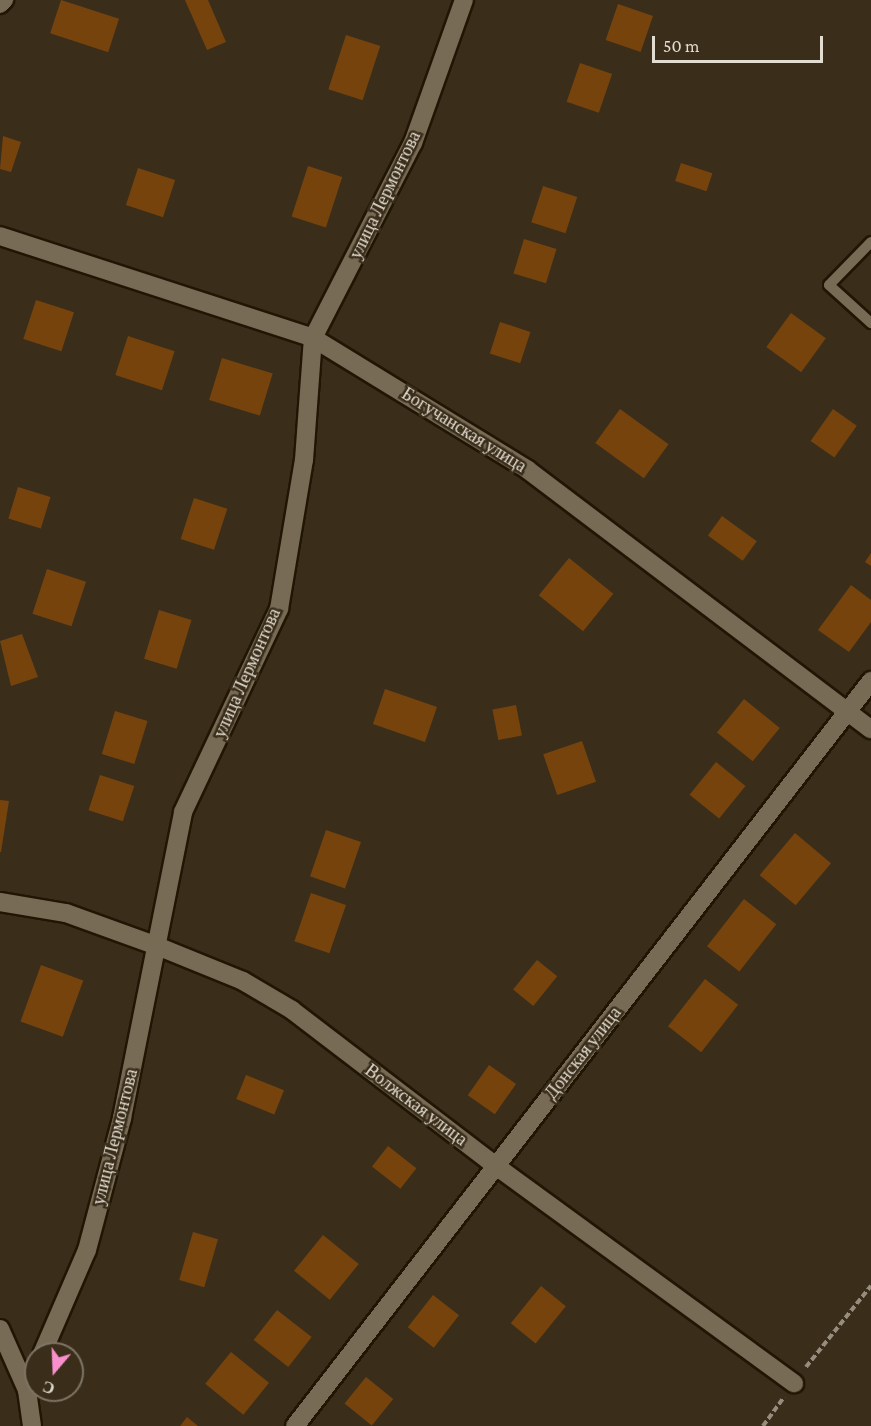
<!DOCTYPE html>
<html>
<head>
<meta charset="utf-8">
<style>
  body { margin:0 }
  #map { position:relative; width:871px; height:1426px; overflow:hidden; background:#3a2e1b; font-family:"Crimson Pro",serif }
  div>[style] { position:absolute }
  .building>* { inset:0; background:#76430d; transform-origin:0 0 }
  .path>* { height:4px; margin-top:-2px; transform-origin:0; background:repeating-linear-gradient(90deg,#978d7e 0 6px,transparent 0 9px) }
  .roads { filter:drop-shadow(2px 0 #211604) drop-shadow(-2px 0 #211604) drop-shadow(0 2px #211604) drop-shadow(0 -2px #211604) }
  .lane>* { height:10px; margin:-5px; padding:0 5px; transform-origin:5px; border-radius:5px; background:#786b56 }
  .street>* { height:18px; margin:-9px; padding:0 9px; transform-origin:9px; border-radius:9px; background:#786b56 }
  span { translate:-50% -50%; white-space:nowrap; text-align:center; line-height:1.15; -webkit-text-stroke:5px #3a2e1b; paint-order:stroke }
  .street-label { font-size:18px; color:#e3dcd0 }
  .north { position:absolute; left:24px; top:1342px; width:60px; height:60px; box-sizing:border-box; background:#3a2e1b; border:2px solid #7e7463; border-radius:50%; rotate:199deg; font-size:16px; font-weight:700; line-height:24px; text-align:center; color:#e3dcd0 }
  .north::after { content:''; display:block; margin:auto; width:21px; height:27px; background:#f790cd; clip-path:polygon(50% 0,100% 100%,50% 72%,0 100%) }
  .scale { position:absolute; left:652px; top:36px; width:171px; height:27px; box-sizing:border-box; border:3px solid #e3dcd0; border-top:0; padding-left:8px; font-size:18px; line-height:21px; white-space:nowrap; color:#e3dcd0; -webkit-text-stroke:4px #3a2e1b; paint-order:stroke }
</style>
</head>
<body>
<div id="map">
  <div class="building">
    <i style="left:61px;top:0;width:61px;height:35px;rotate:18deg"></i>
    <i style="clip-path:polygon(185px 0,208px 0,226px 42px,207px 50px)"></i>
    <i style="left:618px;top:4px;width:37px;height:38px;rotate:19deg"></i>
    <i style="left:346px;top:35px;width:36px;height:57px;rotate:18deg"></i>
    <i style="left:580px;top:63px;width:34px;height:41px;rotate:19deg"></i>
    <i style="clip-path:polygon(3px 136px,21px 142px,11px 172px,0 169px)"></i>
    <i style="left:681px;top:163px;width:33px;height:19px;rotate:18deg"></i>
    <i style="left:308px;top:166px;width:36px;height:53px;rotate:18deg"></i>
    <i style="left:138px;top:168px;width:39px;height:39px;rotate:18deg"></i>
    <i style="left:543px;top:186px;width:36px;height:38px;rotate:18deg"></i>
    <i style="left:524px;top:239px;width:34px;height:36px;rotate:17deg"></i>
    <i style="left:36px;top:300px;width:40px;height:41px;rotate:18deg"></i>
    <i style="left:791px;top:313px;width:43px;height:42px;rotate:36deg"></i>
    <i style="left:500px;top:322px;width:32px;height:33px;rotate:18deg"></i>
    <i style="left:128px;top:336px;width:49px;height:41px;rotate:18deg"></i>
    <i style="left:222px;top:358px;width:53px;height:44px;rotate:17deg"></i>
    <i style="left:620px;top:409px;width:60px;height:42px;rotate:36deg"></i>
    <i style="left:833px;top:409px;width:29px;height:39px;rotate:35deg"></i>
    <i style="left:18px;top:487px;width:34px;height:33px;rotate:17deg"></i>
    <i style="left:194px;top:498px;width:35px;height:43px;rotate:18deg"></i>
    <i style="left:722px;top:516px;width:43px;height:24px;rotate:36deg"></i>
    <i style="clip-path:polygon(871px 553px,871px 566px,865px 562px)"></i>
    <i style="left:569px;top:558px;width:57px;height:48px;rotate:39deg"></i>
    <i style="left:47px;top:569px;width:41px;height:47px;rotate:18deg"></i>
    <i style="clip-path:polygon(851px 585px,871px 600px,871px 622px,849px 652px,818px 630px)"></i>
    <i style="left:159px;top:610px;width:34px;height:51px;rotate:17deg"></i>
    <i style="clip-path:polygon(22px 634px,38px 677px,11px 686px,0 641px)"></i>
    <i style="left:385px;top:689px;width:55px;height:37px;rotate:19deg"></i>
    <i style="left:744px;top:699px;width:46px;height:43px;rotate:39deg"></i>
    <i style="left:516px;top:705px;width:31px;height:24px;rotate:79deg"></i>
    <i style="left:115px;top:711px;width:34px;height:45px;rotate:17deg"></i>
    <i style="left:582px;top:741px;width:43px;height:41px;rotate:71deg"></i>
    <i style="left:716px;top:762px;width:38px;height:42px;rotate:39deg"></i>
    <i style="left:100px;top:775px;width:36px;height:37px;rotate:18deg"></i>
    <i style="clip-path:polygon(0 800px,9px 801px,1px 852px,0 852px)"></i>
    <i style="left:326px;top:830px;width:37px;height:49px;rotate:19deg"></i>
    <i style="left:795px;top:833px;width:47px;height:55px;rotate:40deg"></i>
    <i style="left:311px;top:893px;width:37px;height:51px;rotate:19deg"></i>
    <i style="left:744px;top:899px;width:41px;height:60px;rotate:38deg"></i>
    <i style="left:537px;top:960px;width:26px;height:38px;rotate:39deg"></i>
    <i style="left:41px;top:965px;width:45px;height:60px;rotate:20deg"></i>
    <i style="left:705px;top:979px;width:42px;height:60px;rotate:38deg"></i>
    <i style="left:489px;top:1065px;width:33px;height:37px;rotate:35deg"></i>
    <i style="left:246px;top:1075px;width:41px;height:26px;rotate:22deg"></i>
    <i style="left:388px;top:1146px;width:36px;height:26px;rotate:38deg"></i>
    <i style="left:193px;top:1232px;width:26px;height:50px;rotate:16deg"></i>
    <i style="left:323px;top:1235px;width:46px;height:46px;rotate:39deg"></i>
    <i style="left:541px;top:1286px;width:32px;height:48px;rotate:39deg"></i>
    <i style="left:433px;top:1295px;width:33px;height:41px;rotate:38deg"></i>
    <i style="left:277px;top:1310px;width:44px;height:38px;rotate:38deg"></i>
    <i style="left:231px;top:1352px;width:49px;height:41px;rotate:39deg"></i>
    <i style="left:366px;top:1377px;width:35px;height:34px;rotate:39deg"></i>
    <i style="clip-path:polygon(187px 1417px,198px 1426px,180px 1426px)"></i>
  </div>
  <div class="path">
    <i style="left:806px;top:1367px;width:104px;rotate:-51.3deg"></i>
    <i style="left:763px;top:1426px;width:36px;rotate:-54deg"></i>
  </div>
  <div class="roads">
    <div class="lane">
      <i style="left:871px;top:242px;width:60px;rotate:134.3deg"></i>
      <i style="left:829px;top:285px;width:57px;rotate:42.1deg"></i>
    </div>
    <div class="street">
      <i style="left:0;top:4px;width:6px;rotate:-45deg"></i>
      <i style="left:0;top:236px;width:329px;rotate:18deg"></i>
      <i style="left:313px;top:338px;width:252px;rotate:31.5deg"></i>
      <i style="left:528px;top:470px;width:430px;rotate:37.1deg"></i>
      <i style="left:0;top:902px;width:67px;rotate:9.5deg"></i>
      <i style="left:66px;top:913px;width:97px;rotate:19.9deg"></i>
      <i style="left:157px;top:946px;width:93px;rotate:22.1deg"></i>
      <i style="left:243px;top:981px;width:57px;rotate:30.6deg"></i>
      <i style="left:292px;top:1010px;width:257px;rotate:37.4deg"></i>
      <i style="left:496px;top:1166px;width:369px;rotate:36.1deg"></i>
      <i style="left:0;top:1329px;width:67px;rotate:66.1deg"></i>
      <i style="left:42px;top:1354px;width:113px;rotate:-66.6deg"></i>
      <i style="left:87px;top:1250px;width:137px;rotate:-75.1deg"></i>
      <i style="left:122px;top:1118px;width:312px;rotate:-78.7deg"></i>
      <i style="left:183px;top:812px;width:225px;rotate:-64.7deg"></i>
      <i style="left:279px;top:609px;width:151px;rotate:-80.5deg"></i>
      <i style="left:304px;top:460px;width:122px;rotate:-85.8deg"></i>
      <i style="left:313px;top:338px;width:219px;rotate:-62.9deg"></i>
      <i style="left:413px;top:143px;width:152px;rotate:-70.4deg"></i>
      <i style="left:32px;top:1426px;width:36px;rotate:-98deg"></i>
      <i style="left:27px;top:1390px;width:23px;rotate:-67deg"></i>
      <i style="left:295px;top:1426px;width:942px;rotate:-52.29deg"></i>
    </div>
  </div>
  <div class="street-label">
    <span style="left:385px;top:195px;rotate:-64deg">улица Лермонтова</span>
    <span style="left:464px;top:430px;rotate:32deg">Богучанская улица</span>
    <span style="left:247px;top:673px;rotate:-66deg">улица Лермонтова</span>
    <span style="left:583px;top:1053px;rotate:-52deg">Донская улица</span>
    <span style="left:416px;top:1105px;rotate:37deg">Волжская улица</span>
    <span style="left:115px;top:1137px;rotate:-76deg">улица Лермонтова</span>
  </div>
  <div class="north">С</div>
  <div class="scale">50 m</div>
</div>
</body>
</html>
